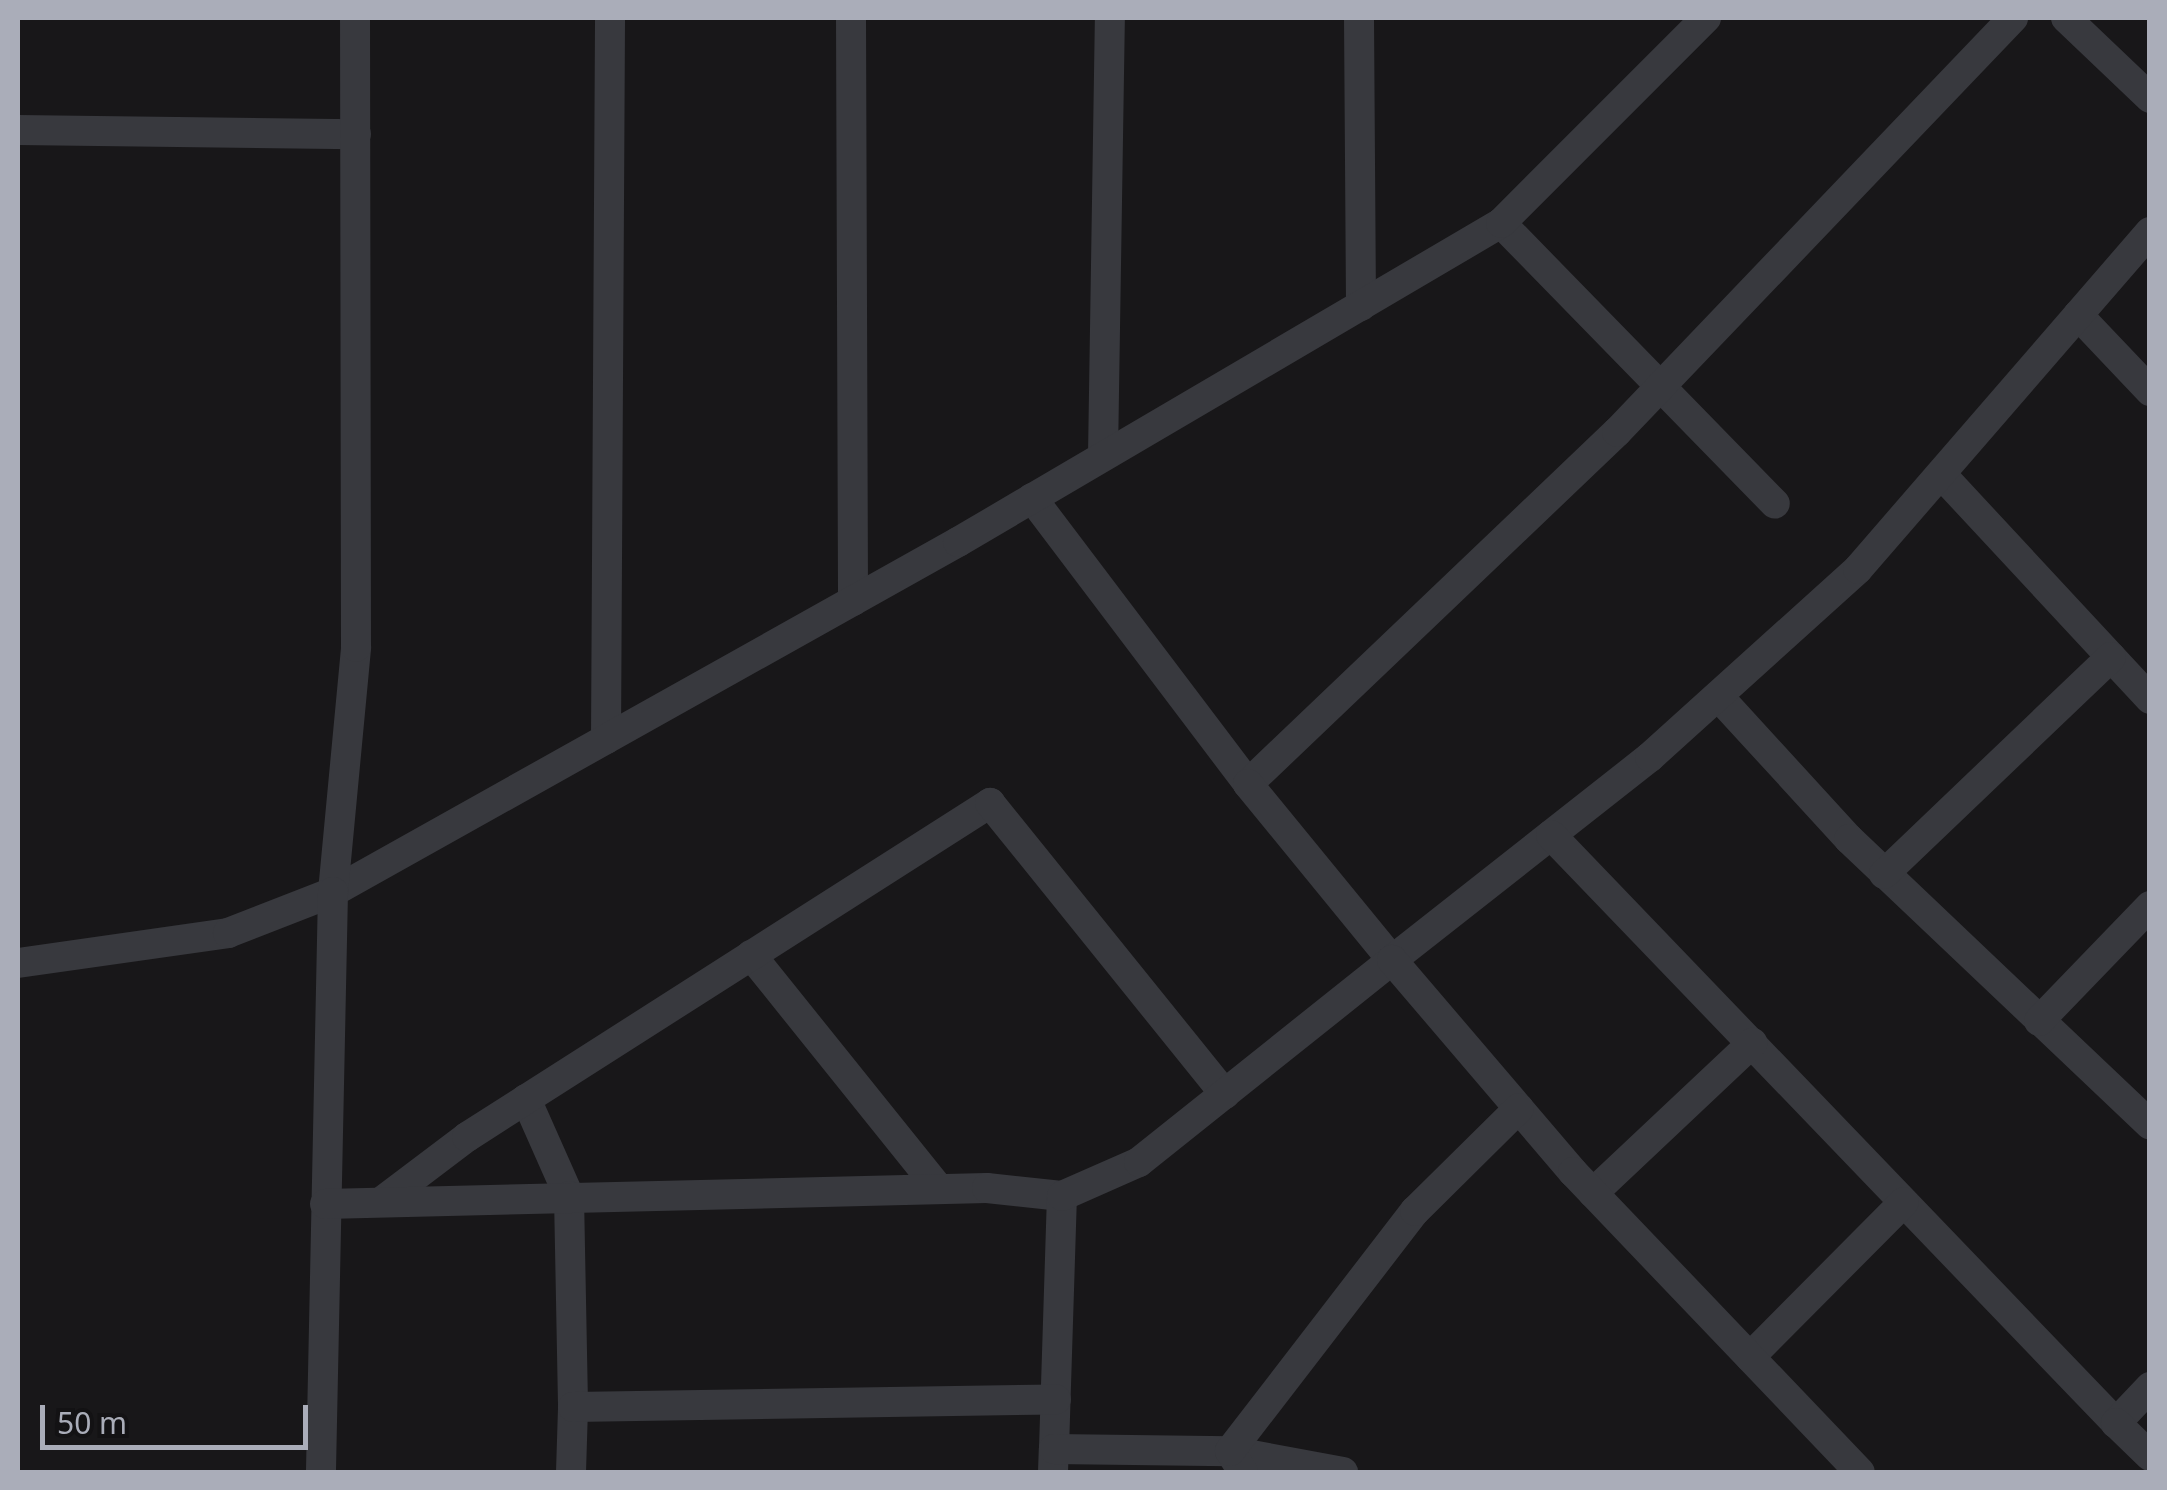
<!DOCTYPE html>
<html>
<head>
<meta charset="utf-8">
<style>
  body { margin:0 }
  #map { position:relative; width:2167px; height:1490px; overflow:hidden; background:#181719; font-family:"Noto Sans",sans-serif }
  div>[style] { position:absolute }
  .minor>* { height:30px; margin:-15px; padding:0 15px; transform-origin:15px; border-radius:15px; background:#38393e }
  span { translate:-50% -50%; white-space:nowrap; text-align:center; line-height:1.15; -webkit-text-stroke:8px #131214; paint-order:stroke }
  .frame { position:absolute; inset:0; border:20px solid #aaadb9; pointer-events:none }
  .scale { position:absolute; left:40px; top:1405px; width:268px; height:45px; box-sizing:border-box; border:5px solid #aaadb9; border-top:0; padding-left:12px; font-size:30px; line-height:35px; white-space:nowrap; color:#aaadb9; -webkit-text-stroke:8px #131214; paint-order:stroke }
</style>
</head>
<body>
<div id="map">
  <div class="minor">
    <i style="left:851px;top:18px;width:583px;rotate:89.8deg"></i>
    <i style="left:1359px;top:18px;width:288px;rotate:89.6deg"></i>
    <i style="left:2066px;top:18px;width:116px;rotate:43.6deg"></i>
    <i style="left:18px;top:130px;width:338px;rotate:0.7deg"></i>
    <i style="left:1501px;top:223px;width:392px;rotate:45.7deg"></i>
    <i style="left:2078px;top:315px;width:105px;rotate:46.5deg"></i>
    <i style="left:1103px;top:456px;width:438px;rotate:-89.1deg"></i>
    <i style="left:1941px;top:474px;width:307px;rotate:47.1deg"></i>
    <i style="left:1032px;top:498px;width:358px;rotate:52.9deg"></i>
    <i style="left:1248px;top:784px;width:510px;rotate:-43.65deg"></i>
    <i style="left:1617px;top:432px;width:573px;rotate:-46.27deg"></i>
    <i style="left:1718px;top:696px;width:194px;rotate:47.5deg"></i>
    <i style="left:1849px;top:839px;width:415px;rotate:43.5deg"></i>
    <i style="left:606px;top:739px;width:721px;rotate:-89.68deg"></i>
    <i style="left:1248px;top:784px;width:227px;rotate:50.7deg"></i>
    <i style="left:1392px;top:960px;width:328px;rotate:-38.2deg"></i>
    <i style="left:1650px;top:757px;width:280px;rotate:-42.1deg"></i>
    <i style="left:1858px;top:569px;width:446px;rotate:-49.1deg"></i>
    <i style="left:1551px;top:835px;width:815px;rotate:46.14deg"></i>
    <i style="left:1884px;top:874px;width:314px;rotate:-43.7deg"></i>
    <i style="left:333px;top:892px;width:716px;rotate:-29.25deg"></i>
    <i style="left:958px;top:542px;width:630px;rotate:-30.43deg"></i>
    <i style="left:1501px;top:223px;width:290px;rotate:-45deg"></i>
    <i style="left:333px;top:892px;width:246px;rotate:-84.6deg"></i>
    <i style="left:356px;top:647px;width:629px;rotate:-90.09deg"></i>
    <i style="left:751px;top:955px;width:300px;rotate:51.2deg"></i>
    <i style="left:18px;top:963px;width:212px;rotate:-8.1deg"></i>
    <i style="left:228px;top:933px;width:113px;rotate:-21.3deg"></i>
    <i style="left:333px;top:892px;width:580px;rotate:91.19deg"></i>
    <i style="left:2039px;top:1021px;width:160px;rotate:-46deg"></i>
    <i style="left:526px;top:1099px;width:106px;rotate:66.1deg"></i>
    <i style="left:569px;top:1196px;width:211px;rotate:88.9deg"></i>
    <i style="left:1593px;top:1193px;width:219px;rotate:-43.3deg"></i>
    <i style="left:381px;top:1202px;width:108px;rotate:-37.1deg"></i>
    <i style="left:467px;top:1137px;width:621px;rotate:-32.56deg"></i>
    <i style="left:990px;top:803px;width:374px;rotate:51.1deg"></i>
    <i style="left:325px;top:1204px;width:662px;rotate:-1.38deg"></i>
    <i style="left:987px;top:1188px;width:75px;rotate:6.1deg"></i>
    <i style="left:1750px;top:1357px;width:218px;rotate:-45.2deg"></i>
    <i style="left:2150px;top:1387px;width:50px;rotate:133.4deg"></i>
    <i style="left:2116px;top:1423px;width:47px;rotate:44.1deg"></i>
    <i style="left:1054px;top:1449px;width:253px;rotate:-88.2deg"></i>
    <i style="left:1062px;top:1196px;width:84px;rotate:-23.8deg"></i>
    <i style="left:1139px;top:1162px;width:324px;rotate:-38.6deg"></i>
    <i style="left:1392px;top:960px;width:279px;rotate:49.5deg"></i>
    <i style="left:1573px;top:1172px;width:415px;rotate:46.3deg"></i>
    <i style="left:571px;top:1472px;width:65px;rotate:-88.2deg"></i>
    <i style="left:573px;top:1407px;width:483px;rotate:-0.9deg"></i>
    <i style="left:1053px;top:1472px;width:23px;rotate:-88deg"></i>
    <i style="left:1054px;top:1449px;width:176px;rotate:0.7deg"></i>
    <i style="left:1230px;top:1451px;width:115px;rotate:10.5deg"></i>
    <i style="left:1243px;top:1472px;width:25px;rotate:-122deg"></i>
    <i style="left:1230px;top:1451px;width:303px;rotate:-52.4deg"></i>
    <i style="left:1415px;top:1211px;width:146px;rotate:-44.7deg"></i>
  </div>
  <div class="frame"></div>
  <div class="scale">50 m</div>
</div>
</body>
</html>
